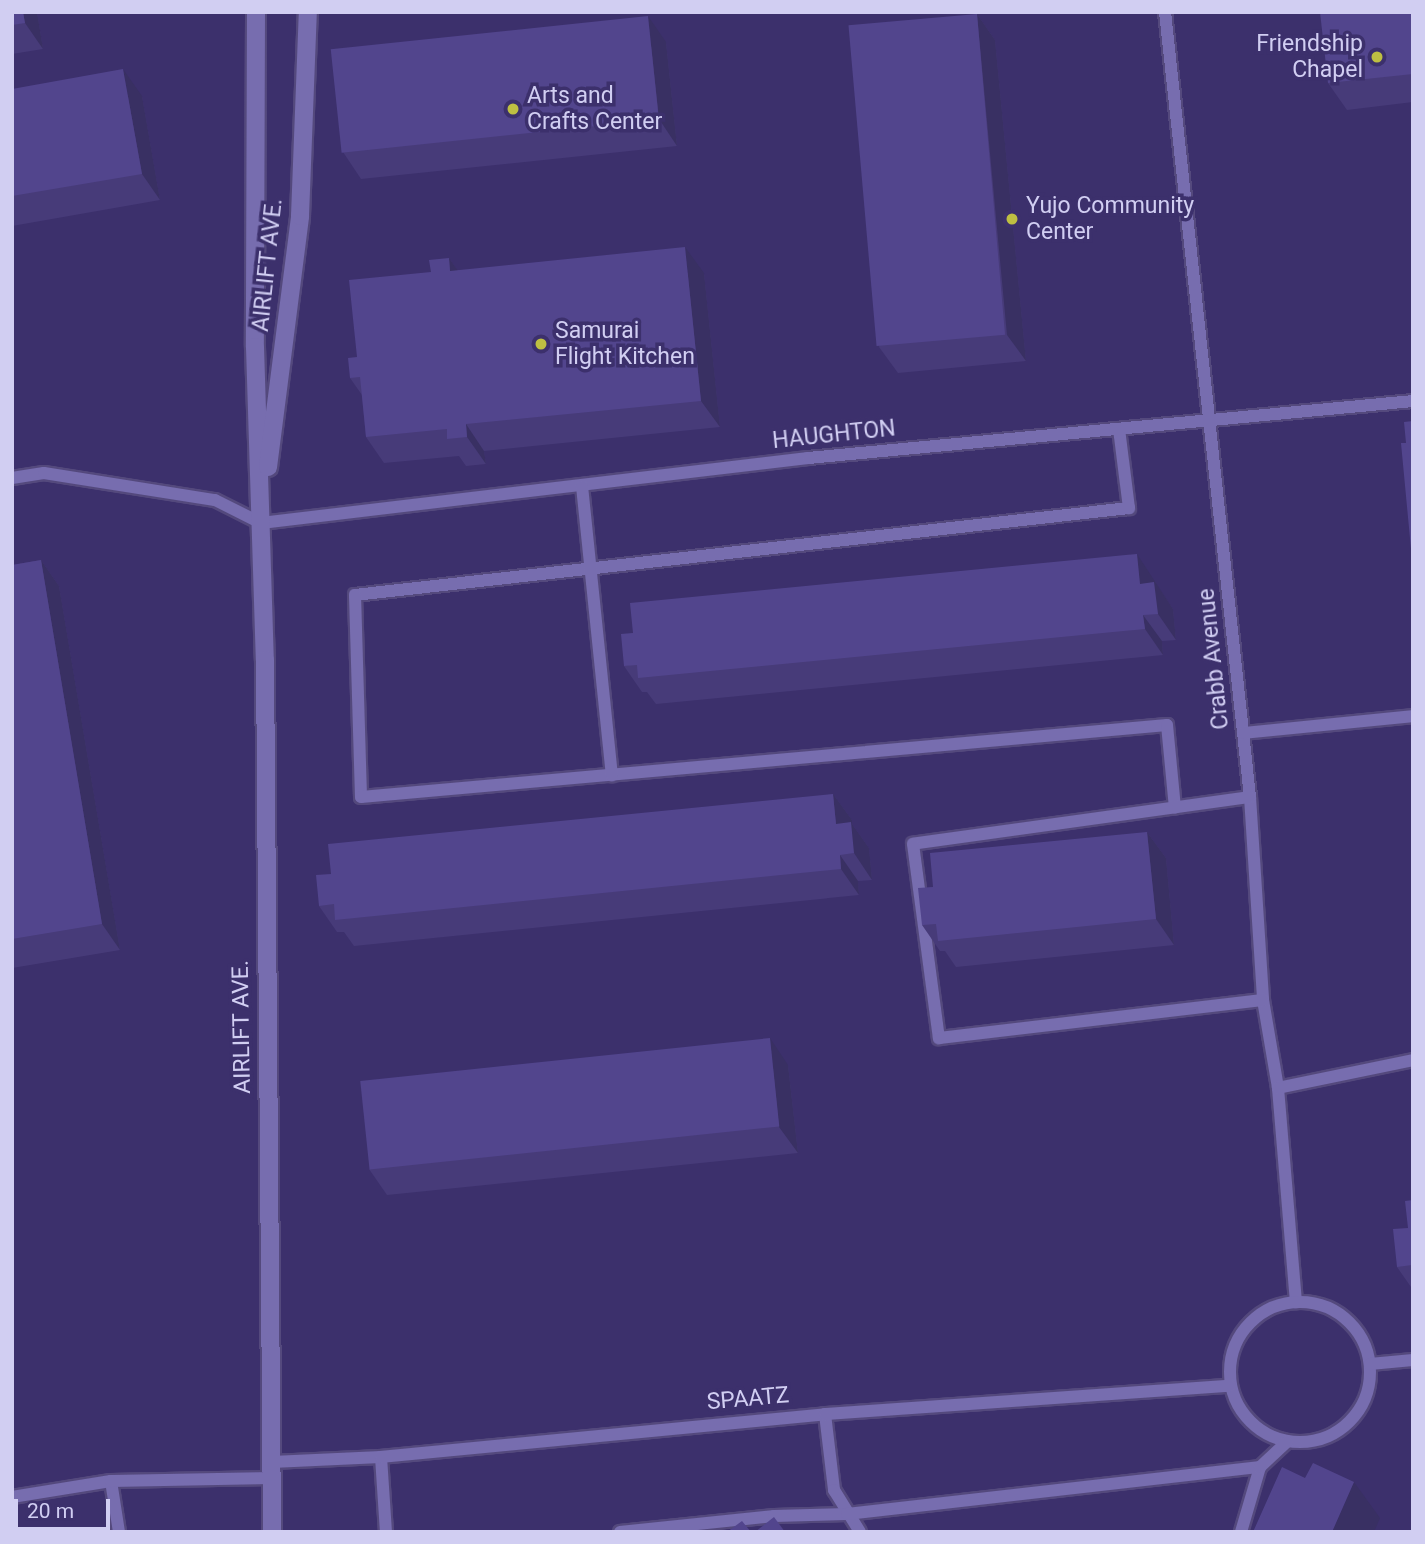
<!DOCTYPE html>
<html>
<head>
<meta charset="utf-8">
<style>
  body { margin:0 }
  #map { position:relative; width:1425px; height:1544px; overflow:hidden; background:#3c306c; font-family:Roboto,sans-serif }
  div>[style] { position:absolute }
  .roads { filter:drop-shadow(2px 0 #54497d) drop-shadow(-2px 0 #54497d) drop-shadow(0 2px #54497d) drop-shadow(0 -2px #54497d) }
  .lane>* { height:12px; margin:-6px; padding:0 6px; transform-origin:6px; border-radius:6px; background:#776daf }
  .lane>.ring { margin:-6px; padding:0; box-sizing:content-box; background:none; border:12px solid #776daf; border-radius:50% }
  .street>* { height:18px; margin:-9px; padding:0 9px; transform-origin:9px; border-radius:9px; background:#776daf }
  .wall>* { inset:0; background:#473b79 }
  .shaded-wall>* { inset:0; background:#393063 }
  .building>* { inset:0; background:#52458d; transform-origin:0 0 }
  .dots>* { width:19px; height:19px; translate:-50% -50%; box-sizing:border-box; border:4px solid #3c306c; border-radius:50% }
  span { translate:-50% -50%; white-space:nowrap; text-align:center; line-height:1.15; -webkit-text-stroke:7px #3c306c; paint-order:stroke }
  .poi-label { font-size:23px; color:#d1cef2 }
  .right { translate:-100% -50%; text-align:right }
  .left { translate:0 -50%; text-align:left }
  .street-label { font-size:23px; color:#d1cef2 }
  .frame { position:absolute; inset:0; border:14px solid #d1cef2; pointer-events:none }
  .scale { position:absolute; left:14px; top:1499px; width:96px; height:32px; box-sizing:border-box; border:4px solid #d1cef2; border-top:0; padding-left:9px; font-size:21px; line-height:24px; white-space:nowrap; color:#d1cef2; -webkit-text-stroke:5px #3c306c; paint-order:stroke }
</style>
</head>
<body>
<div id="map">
  <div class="roads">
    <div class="lane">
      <i style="left:1165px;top:12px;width:790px;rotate:83.82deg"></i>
      <i style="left:1250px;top:797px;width:203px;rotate:86.3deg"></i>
      <i style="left:1263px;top:1000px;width:89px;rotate:80.3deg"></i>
      <i style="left:1278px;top:1088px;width:215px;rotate:85.2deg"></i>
      <i style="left:1119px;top:429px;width:80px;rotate:82.8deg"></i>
      <i style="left:1129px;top:508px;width:779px;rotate:173.59deg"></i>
      <i style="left:355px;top:595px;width:202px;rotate:88.3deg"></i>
      <i style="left:361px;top:797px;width:809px;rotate:-5.1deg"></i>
      <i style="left:1167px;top:725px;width:83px;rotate:84.5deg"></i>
      <i style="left:12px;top:478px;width:32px;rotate:-9deg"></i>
      <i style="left:44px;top:473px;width:173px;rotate:9deg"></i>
      <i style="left:215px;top:500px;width:51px;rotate:26.6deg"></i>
      <i style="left:261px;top:523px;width:551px;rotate:-6.78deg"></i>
      <i style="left:808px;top:458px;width:608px;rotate:-5.38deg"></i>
      <i style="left:582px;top:486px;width:291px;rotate:84.1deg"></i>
      <i style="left:1243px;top:733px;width:171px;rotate:-5.7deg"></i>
      <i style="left:1250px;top:797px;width:340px;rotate:172.1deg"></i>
      <i style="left:913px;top:844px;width:196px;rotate:82.4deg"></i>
      <i style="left:939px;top:1038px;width:326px;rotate:-6.7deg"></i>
      <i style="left:1278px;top:1088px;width:138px;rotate:-11.7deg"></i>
      <i class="ring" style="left:1230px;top:1302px;width:128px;height:128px"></i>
      <i style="left:1370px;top:1364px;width:43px;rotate:-5.3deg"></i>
      <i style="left:825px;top:1414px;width:77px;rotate:83.2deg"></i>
      <i style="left:834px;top:1490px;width:49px;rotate:58.2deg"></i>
      <i style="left:381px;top:1457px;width:75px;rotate:86.2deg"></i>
      <i style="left:272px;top:1462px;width:109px;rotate:-2.6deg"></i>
      <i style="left:381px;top:1457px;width:446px;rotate:-5.5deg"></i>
      <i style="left:825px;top:1414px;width:406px;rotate:-4deg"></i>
      <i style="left:111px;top:1481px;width:52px;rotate:81.1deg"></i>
      <i style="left:12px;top:1497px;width:100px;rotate:-9.2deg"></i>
      <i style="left:111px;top:1481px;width:161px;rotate:-1.1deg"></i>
      <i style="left:620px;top:1532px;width:155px;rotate:-5.9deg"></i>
      <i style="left:774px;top:1516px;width:73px;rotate:-1.6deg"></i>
      <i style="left:847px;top:1514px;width:416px;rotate:-6.5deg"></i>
      <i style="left:1241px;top:1532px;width:68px;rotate:-73.7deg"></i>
      <i style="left:1260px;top:1467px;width:37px;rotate:-43deg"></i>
    </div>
    <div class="street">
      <i style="left:256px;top:12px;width:335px;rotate:90.2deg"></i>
      <i style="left:255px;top:347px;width:313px;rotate:88.2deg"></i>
      <i style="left:265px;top:660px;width:872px;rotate:89.54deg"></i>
      <i style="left:268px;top:467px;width:253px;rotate:-82.7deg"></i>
      <i style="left:300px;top:216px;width:204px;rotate:-87.8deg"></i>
    </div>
  </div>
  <div class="wall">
    <i style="clip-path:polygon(12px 12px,37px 12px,43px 49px,12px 54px)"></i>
    <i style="clip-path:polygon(1413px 12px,1413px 102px,1347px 110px,1328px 83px)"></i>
    <i style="clip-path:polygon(977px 14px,995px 40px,1026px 361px,898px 373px,879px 347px)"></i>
    <i style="clip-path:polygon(666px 42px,677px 146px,361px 179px,343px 152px)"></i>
    <i style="clip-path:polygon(12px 89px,142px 96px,160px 200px,12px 226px)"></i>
    <i style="clip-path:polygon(449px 258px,457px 270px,704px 273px,720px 427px,484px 451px,486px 464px,466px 466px,459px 456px,384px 463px,366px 437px,362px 395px,350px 378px,357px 357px,431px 272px)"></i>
    <i style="clip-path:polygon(41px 560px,59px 586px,120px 950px,12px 968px,12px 565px)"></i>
    <i style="clip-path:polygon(1155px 581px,1156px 584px,1173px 609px,1176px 640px,1162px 641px,1163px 655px,656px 704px,647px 692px,642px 692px,624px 666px)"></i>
    <i style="clip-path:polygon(833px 794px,852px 820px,852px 824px,869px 848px,872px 880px,858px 881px,859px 895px,354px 946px,344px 932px,337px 932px,319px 906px,331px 874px)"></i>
    <i style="clip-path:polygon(1147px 832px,1166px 858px,1174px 945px,956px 967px,945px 951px,940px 951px,922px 925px)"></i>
    <i style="clip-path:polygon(788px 1065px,798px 1153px,387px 1195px,369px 1169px)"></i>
    <i style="clip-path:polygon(1413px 1200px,1413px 1287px,1411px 1287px,1397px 1267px,1408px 1228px)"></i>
  </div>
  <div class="shaded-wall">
    <i style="clip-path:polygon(23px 12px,37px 12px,43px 49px,25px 23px)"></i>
    <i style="clip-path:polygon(977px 14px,995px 40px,1026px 361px,1007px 335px)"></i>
    <i style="clip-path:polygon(648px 16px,666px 42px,677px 146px,659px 119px)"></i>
    <i style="clip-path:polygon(123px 69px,142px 96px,160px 200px,142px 174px)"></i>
    <i style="clip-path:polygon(685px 247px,704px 273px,720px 427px,701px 401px)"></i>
    <i style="clip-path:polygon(449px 258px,467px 284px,450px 271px)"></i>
    <i style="clip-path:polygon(466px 424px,484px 451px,486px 464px,467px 437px)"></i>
    <i style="clip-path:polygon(1137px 554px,1173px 609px,1176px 640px,1158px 614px,1140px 584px)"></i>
    <i style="clip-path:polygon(41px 560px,59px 586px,120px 950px,102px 924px)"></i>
    <i style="clip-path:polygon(1143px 615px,1162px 641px,1163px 655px,1145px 629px)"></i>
    <i style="clip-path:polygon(833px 794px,852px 820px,852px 824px,869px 848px,872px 880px,854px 853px,836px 824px)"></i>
    <i style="clip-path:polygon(1147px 832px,1166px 858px,1174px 945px,1156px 919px)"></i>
    <i style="clip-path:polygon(840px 855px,858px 881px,859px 895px,841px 869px)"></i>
    <i style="clip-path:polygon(770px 1038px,788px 1065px,798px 1153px,779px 1127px)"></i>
    <i style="clip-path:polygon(1354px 1482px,1380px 1518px,1374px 1532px,1332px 1532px)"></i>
  </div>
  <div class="building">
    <i style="clip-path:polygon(12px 12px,23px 12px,25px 23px,12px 25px)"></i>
    <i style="clip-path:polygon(1320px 12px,1413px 12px,1413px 74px,1328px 83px)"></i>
    <i style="left:977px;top:14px;width:322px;height:129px;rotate:85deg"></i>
    <i style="left:648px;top:16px;width:104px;height:319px;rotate:84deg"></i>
    <i style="clip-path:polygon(123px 69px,142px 174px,12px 196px,12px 89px)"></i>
    <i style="clip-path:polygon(685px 247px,701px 401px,466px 424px,467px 437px,447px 439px,447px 429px,366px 437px,360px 377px,350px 378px,348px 358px,357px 357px,349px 280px,431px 272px,429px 260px,449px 258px,450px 271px)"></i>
    <i style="clip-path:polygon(1413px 421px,1413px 570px,1401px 443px,1406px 443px,1404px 422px)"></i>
    <i style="clip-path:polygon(1137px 554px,1140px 584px,1154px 582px,1158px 614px,1143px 615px,1145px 629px,638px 678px,637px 665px,624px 666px,621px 634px,633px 633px,630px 603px)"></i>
    <i style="clip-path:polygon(41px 560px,102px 924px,12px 939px,12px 565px)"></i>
    <i style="clip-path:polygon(833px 794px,836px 824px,851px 822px,854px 853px,840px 855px,841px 869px,335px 920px,334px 904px,319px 906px,316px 875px,331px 874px,328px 844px)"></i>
    <i style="clip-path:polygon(1147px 832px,1156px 919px,938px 941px,936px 924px,922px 925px,918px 888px,933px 887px,930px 853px)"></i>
    <i style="left:770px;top:1038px;width:89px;height:412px;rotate:84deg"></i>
    <i style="clip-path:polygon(1413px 1200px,1413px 1273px,1412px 1265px,1397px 1267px,1393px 1229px,1408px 1228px,1405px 1201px)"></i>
    <i style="clip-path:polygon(1313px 1463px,1354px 1482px,1332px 1532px,1253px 1532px,1282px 1467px,1305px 1478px)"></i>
    <i style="clip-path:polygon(774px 1517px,785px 1532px,755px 1532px)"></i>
    <i style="clip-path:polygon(742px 1521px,751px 1532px,727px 1532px)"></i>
  </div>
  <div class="dots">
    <i style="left:1377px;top:57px;background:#bebf42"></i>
    <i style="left:513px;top:109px;background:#bebf42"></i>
    <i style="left:1012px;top:219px;background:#bebf42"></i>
    <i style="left:541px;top:344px;background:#bebf42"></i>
  </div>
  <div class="poi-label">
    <span class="right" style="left:1363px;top:57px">Friendship<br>Chapel</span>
    <span class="left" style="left:527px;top:109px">Arts and<br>Crafts Center</span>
    <span class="left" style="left:1026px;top:219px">Yujo Community<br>Center</span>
    <span class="left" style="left:555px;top:344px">Samurai<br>Flight Kitchen</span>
  </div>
  <div class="street-label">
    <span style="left:268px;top:265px;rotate:-84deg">AIRLIFT AVE.</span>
    <span style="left:834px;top:435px;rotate:-6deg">HAUGHTON</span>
    <span style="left:1214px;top:659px;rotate:-96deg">Crabb Avenue</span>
    <span style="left:242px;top:1027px;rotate:-91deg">AIRLIFT AVE.</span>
    <span style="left:748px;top:1399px;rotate:-5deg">SPAATZ</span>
  </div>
  <div class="frame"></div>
  <div class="scale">20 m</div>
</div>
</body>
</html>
